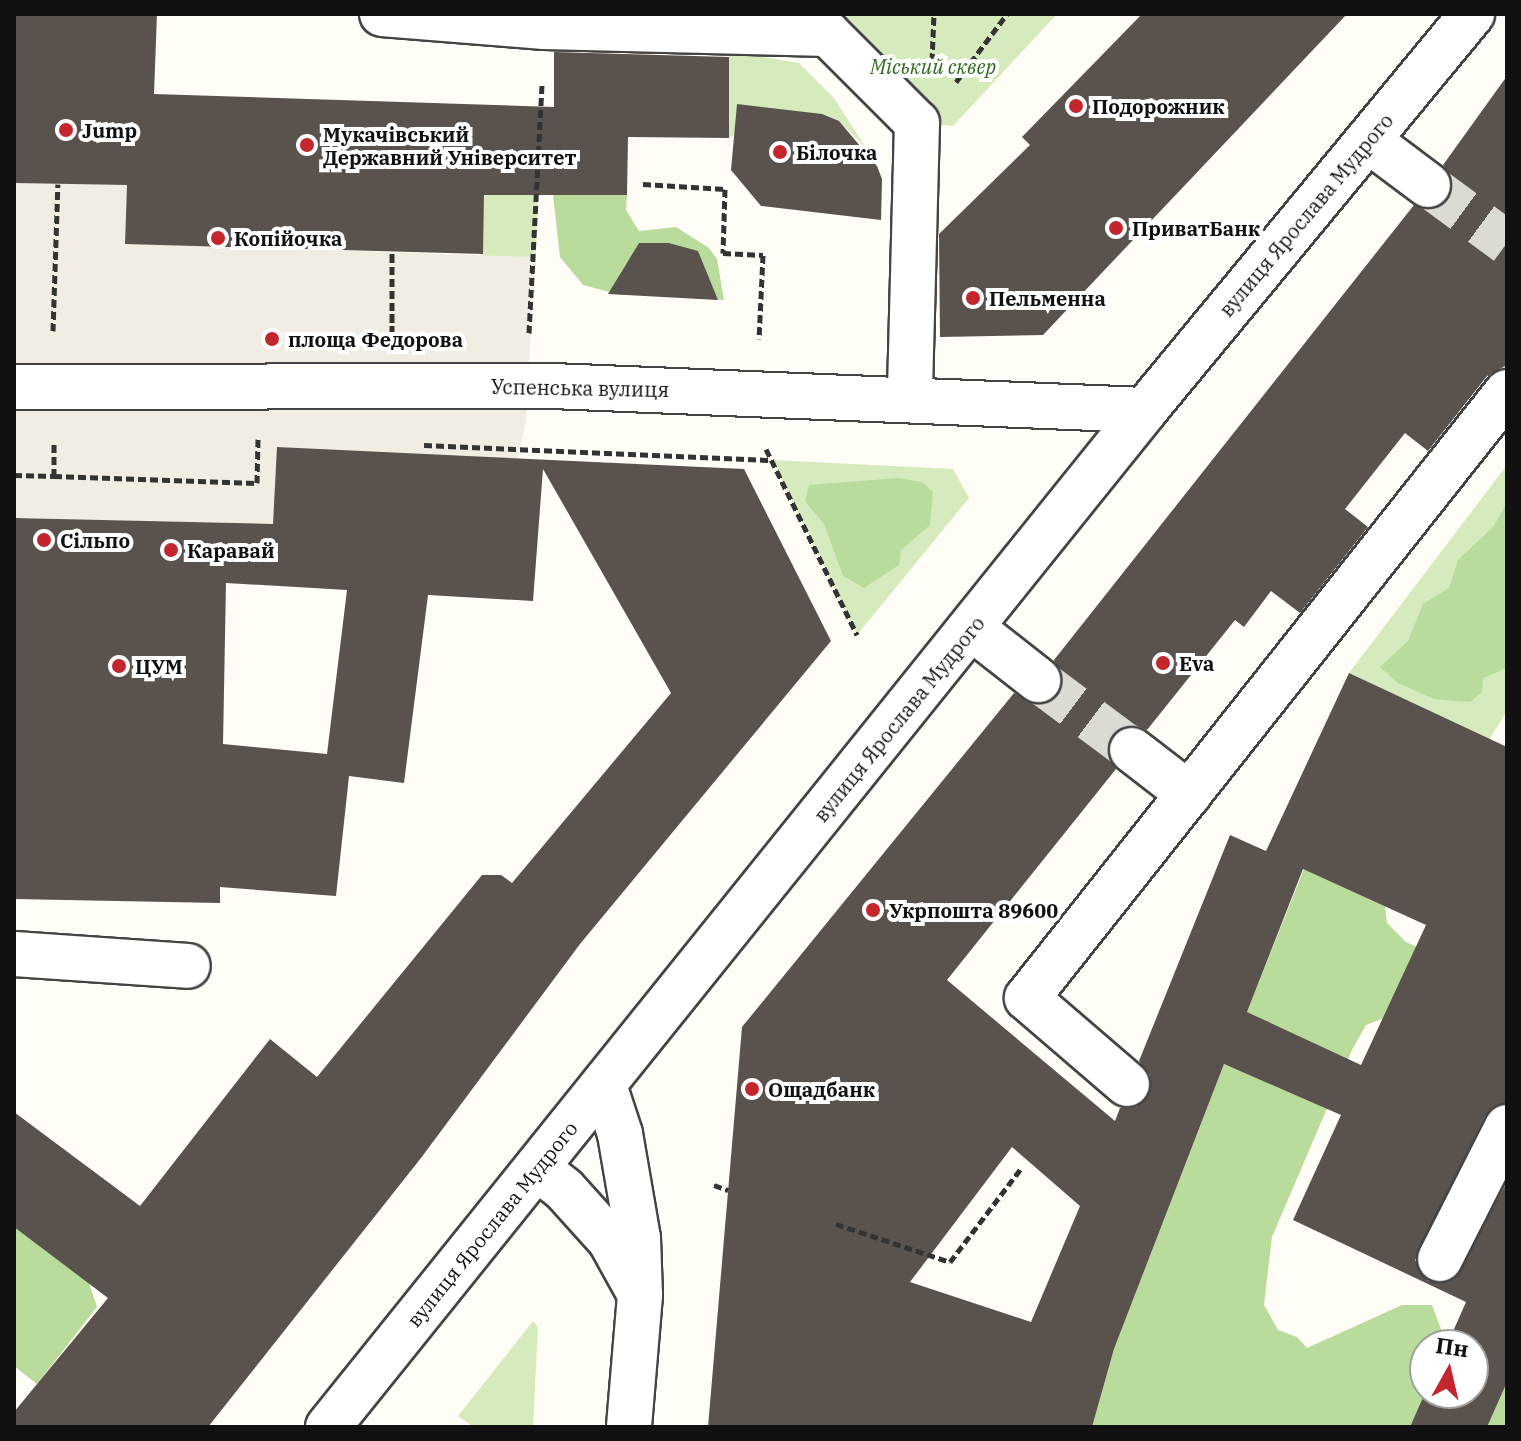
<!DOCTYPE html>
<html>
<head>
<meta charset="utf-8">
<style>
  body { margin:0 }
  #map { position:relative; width:1521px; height:1441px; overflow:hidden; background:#fffdf5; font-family:"IBM Plex Serif",serif }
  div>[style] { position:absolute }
  .green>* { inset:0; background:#d5ebbd; transform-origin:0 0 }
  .forest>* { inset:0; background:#b9dc9c }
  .plaza>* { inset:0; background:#f1ede2 }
  .building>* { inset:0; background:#5a524d }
  .minor-tunnel>* { height:44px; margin-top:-22px; transform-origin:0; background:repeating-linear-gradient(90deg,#dbdad3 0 44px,transparent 0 66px) }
  .path>* { height:5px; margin-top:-2.5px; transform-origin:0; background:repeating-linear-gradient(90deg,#333 0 8px,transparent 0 12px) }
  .roads { filter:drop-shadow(2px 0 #444) drop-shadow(-2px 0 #444) drop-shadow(0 2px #444) drop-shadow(0 -2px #444) }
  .minor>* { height:44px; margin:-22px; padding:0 22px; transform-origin:22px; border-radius:22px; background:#fff }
  .dots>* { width:22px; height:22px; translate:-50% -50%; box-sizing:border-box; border:4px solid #fff; border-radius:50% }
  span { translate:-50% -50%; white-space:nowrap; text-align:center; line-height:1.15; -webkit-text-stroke:8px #fff; paint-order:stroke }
  .park-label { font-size:20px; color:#2f6b1f; font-style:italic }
  .poi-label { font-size:20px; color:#111; font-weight:700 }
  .left { translate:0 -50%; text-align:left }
  .street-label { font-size:20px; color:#111 }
  .frame { position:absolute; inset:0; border:16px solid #111; pointer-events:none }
  .north { position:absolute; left:1409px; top:1329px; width:80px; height:80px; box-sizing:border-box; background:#fff; border:2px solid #a0a0a0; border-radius:50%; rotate:8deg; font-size:22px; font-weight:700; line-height:32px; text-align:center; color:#111 }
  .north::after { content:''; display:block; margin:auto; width:28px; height:36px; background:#c4262e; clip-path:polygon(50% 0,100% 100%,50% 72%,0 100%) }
</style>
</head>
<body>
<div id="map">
  <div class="green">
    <i style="clip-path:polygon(396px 14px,1057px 14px,953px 126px,917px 123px,828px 34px)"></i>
    <i style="clip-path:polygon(729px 51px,799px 63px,834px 98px,866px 148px,839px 121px,785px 110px,729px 138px)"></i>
    <i style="left:487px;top:105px;width:54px;height:164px;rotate:2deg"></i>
    <i style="clip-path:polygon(772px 460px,953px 469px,969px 498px,857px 635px)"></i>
    <i style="clip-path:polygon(1507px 465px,1507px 711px,1385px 906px,1467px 729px,1349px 673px)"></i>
    <i style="clip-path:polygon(533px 1321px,538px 1327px,533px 1427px,474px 1427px,458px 1416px)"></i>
  </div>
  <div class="forest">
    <i style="clip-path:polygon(553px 195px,627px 195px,626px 210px,639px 231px,676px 227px,709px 248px,717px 259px,724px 300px,708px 299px,704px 266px,694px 253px,669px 243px,641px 248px,628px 261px,621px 272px,621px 295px,583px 285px,560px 257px)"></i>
    <i style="clip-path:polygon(898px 478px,922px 482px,933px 492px,930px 525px,901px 550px,899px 565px,864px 588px,843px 576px,824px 524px,805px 501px,809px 485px)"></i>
    <i style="clip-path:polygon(1507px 502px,1507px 668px,1483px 678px,1482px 692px,1470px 702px,1434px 699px,1398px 683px,1380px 667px,1408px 641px,1423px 604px,1449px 588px,1458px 560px,1494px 526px)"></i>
    <i style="clip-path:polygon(1304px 869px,1385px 906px,1387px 923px,1406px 942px,1424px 950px,1392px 1015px,1366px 1025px,1352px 1050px,1272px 1237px,1264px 1305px,1278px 1330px,1297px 1337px,1307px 1348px,1402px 1305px,1432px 1305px,1447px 1345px,1425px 1345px,1425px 1393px,1507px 1387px,1507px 1427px,1092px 1427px,1114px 1349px,1224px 1064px,1280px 1088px,1302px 1039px,1247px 1012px)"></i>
    <i style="clip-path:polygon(14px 1227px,89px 1283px,97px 1307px,37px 1384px,14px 1366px)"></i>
  </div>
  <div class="plaza">
    <i style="clip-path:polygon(14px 183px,127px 185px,125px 243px,535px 257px,526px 422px,517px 461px,278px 447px,273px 524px,14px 518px)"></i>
  </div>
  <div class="building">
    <i style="clip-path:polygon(14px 14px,157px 14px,154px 94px,554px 107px,554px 52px,729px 57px,729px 138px,628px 137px,627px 195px,484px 195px,483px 254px,125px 244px,127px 185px,14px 183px)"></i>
    <i style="clip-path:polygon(1142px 14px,1347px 14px,1043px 335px,940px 337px,939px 234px,1030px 145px,1022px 137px)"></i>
    <i style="clip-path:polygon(evenodd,1507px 76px,1507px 365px,1487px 376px,1428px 451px,1405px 433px,1345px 509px,1368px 527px,1300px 613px,1271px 591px,1244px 627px,1235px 620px,1147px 730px,1135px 725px,1113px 734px,1107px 747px,1116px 769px,947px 980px,1115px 1121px,1120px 1108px,1136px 1107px,1151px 1089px,1150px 1075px,1139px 1061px,1230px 835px,1266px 851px,1349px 673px,1507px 747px,1507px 1102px,1485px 1116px,1415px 1260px,1428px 1281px,1454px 1279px,1507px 1182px,1507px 1382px,1487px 1427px,1410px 1427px,1425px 1393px,1473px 1393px,1473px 1345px,1447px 1345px,1466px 1302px,1293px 1220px,1341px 1115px,1224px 1064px,1114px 1349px,1092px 1427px,708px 1427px,742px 1027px,1014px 693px,1035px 705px,1057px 696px,1063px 683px,1054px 660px,1414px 205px,1437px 208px,1448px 199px,1451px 176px,1443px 165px,1507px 76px,1303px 869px,1426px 925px,1361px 1065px,1247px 1012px,1303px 869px,1507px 76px,1012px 1147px,1080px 1206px,1031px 1322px,910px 1282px,1012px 1147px)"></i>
    <i style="clip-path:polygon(737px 104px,822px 114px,839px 121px,877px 166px,882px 179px,881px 220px,761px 206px,731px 170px)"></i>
    <i style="clip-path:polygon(639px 243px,669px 243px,698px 251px,718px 300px,608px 294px)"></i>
    <i style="clip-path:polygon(evenodd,277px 447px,744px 469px,831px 641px,580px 944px,421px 1158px,208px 1427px,14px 1427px,14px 1412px,108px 1298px,14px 1227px,14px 1112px,140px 1206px,270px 1039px,317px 1077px,482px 875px,501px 875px,512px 883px,671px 693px,543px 469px,533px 601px,428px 595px,404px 783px,349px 776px,336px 896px,220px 887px,220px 903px,14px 899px,14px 518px,273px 524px,277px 447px,226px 583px,347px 590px,327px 754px,223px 744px,226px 583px)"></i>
  </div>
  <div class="minor-tunnel">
    <i style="left:1428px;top:185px;width:98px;rotate:36.3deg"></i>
    <i style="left:1038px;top:680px;width:117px;rotate:36.7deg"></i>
  </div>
  <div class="path">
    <i style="left:932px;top:61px;width:47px;rotate:-87.6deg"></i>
    <i style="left:956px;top:82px;width:85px;rotate:-53.1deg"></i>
    <i style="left:643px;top:184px;width:82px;rotate:3.5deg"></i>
    <i style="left:725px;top:189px;width:64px;rotate:91.8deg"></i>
    <i style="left:723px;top:253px;width:40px;rotate:2.9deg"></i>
    <i style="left:763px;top:255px;width:84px;rotate:92.7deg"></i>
    <i style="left:53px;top:331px;width:147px;rotate:-88.1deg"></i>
    <i style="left:529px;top:333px;width:250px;rotate:-87deg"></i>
    <i style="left:392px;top:334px;width:83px;rotate:-90deg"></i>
    <i style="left:424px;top:445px;width:348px;rotate:2.5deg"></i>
    <i style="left:766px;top:449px;width:207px;rotate:63.9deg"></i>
    <i style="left:14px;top:475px;width:40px;rotate:1.4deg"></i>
    <i style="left:54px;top:476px;width:35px;rotate:-90deg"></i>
    <i style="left:54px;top:476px;width:203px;rotate:2deg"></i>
    <i style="left:257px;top:483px;width:44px;rotate:-88.7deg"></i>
    <i style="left:714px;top:1185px;width:15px;rotate:20deg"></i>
    <i style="left:836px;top:1224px;width:120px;rotate:18.4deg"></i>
    <i style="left:950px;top:1262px;width:119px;rotate:-52.8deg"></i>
  </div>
  <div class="roads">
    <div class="minor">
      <i style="left:382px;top:14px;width:163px;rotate:4.6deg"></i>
      <i style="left:544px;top:27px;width:284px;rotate:1.4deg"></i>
      <i style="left:808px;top:14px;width:154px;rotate:45deg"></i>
      <i style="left:917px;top:123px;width:275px;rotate:91.5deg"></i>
      <i style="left:1368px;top:140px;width:75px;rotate:36.9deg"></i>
      <i style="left:14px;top:387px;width:538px;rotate:-0.11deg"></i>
      <i style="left:552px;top:386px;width:593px;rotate:2.32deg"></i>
      <i style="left:973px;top:629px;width:83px;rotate:38.1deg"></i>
      <i style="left:1132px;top:750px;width:72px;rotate:37.7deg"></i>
      <i style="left:14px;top:954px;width:174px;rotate:3.9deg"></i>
      <i style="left:1127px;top:1084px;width:132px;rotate:-139.3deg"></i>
      <i style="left:1027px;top:998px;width:773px;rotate:-51.62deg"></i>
      <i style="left:604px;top:1085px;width:52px;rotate:71.9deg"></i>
      <i style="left:620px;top:1134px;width:106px;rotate:80.2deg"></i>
      <i style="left:638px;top:1238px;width:57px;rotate:88deg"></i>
      <i style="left:640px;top:1295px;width:132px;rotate:94.8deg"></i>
      <i style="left:537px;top:1168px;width:34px;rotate:38deg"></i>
      <i style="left:564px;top:1189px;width:69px;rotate:48deg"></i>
      <i style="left:610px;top:1240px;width:56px;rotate:61.1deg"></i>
      <i style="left:1440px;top:1259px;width:148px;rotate:-63.1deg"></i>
      <i style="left:328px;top:1427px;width:1305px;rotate:-51.22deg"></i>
      <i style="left:1145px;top:410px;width:514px;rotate:-50.45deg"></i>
    </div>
  </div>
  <div class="dots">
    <i style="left:1076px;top:106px;background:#c4262e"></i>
    <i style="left:66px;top:130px;background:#c4262e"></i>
    <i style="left:307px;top:145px;background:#c4262e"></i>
    <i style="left:780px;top:152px;background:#c4262e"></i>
    <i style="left:1116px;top:228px;background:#c4262e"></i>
    <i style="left:218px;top:238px;background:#c4262e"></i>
    <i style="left:973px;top:298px;background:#c4262e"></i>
    <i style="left:272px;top:339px;background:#c4262e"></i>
    <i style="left:44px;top:540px;background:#c4262e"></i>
    <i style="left:171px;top:550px;background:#c4262e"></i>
    <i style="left:1163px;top:663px;background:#c4262e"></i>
    <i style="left:119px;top:666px;background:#c4262e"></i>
    <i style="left:873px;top:910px;background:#c4262e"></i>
    <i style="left:752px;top:1089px;background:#c4262e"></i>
  </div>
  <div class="park-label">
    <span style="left:933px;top:66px">Міський сквер</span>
  </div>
  <div class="poi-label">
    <span class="left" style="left:1092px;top:106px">Подорожник</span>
    <span class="left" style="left:82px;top:130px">Jump</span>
    <span class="left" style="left:323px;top:146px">Мукачівський<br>Державний Університет</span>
    <span class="left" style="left:796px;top:152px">Білочка</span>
    <span class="left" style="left:1132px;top:228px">ПриватБанк</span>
    <span class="left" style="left:234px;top:238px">Копійочка</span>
    <span class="left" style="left:989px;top:298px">Пельменна</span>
    <span class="left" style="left:288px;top:339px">площа Федорова</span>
    <span class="left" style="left:60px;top:540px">Сільпо</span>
    <span class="left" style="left:187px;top:550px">Каравай</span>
    <span class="left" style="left:1179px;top:663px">Eva</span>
    <span class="left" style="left:135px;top:666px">ЦУМ</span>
    <span class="left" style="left:889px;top:910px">Укрпошта 89600</span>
    <span class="left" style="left:768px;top:1089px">Ощадбанк</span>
  </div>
  <div class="street-label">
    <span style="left:1306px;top:215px;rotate:-50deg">вулиця Ярослава Мудрого</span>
    <span style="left:580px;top:388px;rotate:1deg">Успенська вулиця</span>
    <span style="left:899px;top:719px;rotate:-51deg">вулиця Ярослава Мудрого</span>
    <span style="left:492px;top:1224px;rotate:-51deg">вулиця Ярослава Мудрого</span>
  </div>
  <div class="frame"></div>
  <div class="north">Пн</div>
</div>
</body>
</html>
